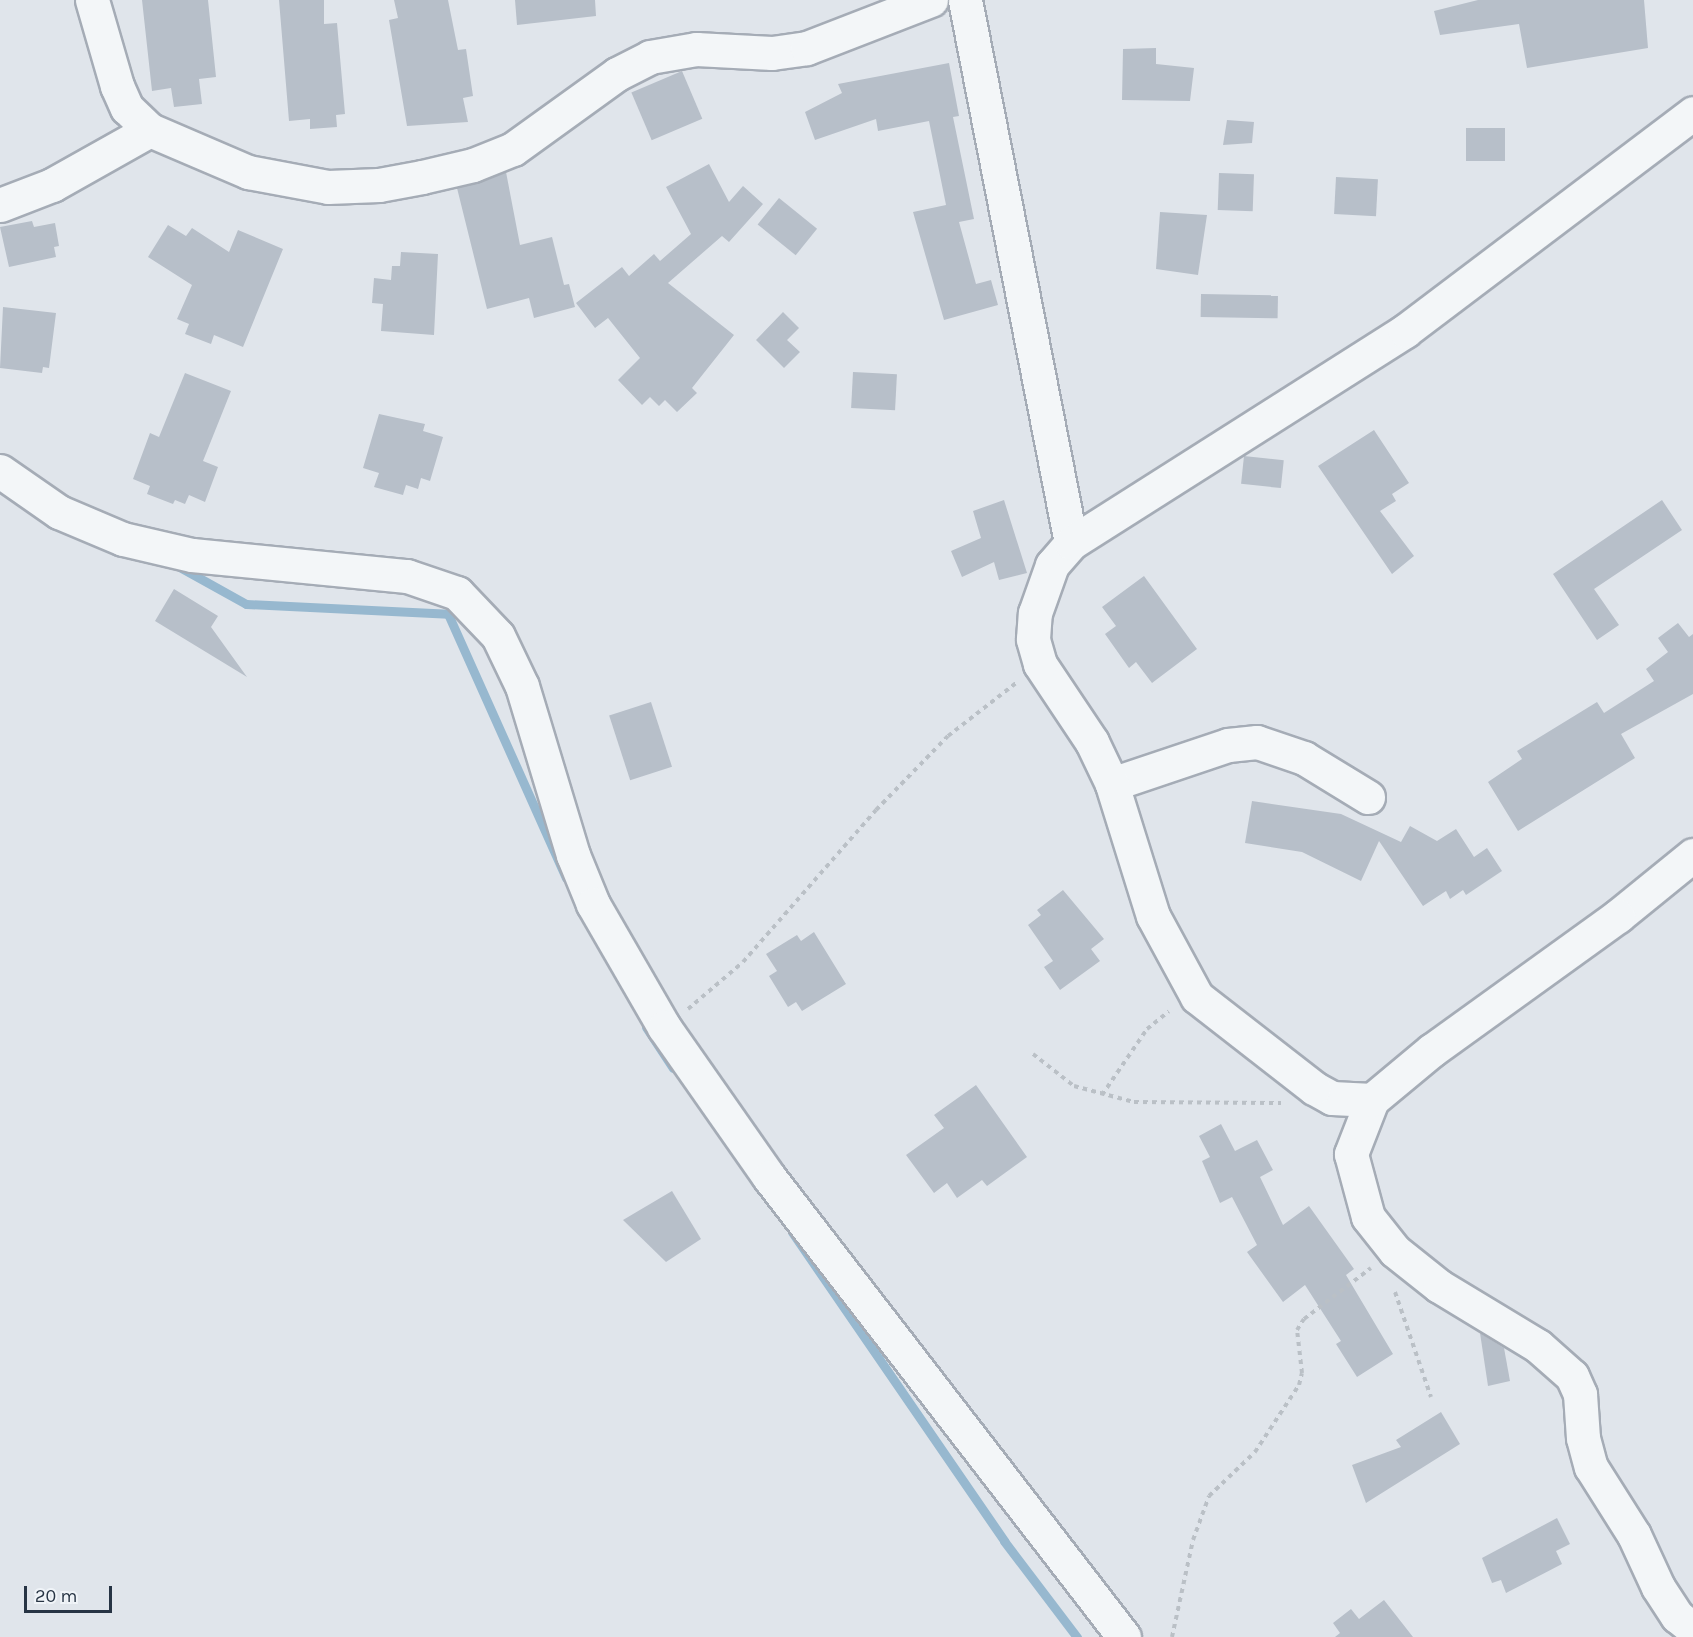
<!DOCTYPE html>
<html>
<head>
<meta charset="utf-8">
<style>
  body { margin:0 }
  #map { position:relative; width:1693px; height:1637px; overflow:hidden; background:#e0e5eb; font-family:Karla,sans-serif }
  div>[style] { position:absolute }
  .stream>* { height:9px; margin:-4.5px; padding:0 4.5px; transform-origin:4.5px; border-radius:4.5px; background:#97b8cf }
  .building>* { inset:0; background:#b7bfc9; transform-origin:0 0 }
  .path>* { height:4px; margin-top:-2px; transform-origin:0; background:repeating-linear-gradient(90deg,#bac0c6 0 4.5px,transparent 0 9px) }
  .roads { filter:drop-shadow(2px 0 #a5acb6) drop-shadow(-2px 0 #a5acb6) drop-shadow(0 2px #a5acb6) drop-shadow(0 -2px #a5acb6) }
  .minor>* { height:33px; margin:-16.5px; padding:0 16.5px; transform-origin:16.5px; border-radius:16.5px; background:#f3f6f8 }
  span { translate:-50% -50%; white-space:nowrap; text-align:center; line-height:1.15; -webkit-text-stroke:4.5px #f0f4f8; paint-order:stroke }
  .scale { position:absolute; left:24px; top:1586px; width:88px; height:27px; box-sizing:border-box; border:3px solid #273444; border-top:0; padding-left:8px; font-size:18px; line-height:21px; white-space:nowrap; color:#273444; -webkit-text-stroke:4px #f0f4f8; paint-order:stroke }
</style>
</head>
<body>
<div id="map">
  <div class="stream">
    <i style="left:176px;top:565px;width:80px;rotate:29.1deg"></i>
    <i style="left:246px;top:604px;width:202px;rotate:2.8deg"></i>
    <i style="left:448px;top:614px;width:289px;rotate:65.9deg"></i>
    <i style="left:646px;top:1027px;width:49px;rotate:56.6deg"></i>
    <i style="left:792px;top:1232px;width:375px;rotate:55.5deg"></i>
    <i style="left:1004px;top:1541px;width:121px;rotate:52.8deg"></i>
  </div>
  <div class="building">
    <i style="clip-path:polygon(142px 0,208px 0,216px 77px,199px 79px,202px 104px,174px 107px,171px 88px,152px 91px)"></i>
    <i style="clip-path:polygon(279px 0,324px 0,324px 24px,337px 23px,345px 114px,336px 115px,337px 127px,310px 129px,310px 119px,289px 121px)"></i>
    <i style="clip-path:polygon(394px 0,448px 0,458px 50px,466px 49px,473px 96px,463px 98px,468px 122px,407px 126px,389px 20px,398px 18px)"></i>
    <i style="clip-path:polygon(515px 0,595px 0,596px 16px,517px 25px)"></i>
    <i style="clip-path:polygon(1478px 0,1644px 0,1648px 48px,1527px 68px,1519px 24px,1440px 35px,1434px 11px)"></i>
    <i style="clip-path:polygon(1156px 48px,1156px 64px,1194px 68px,1190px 101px,1122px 100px,1123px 49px)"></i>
    <i style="clip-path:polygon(949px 63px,959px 116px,953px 117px,974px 219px,959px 222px,976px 284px,991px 280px,998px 305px,944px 320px,913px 212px,946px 205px,929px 121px,878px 131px,876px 119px,815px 140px,805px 112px,842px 93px,838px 84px)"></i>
    <i style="left:682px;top:71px;width:52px;height:55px;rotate:67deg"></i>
    <i style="clip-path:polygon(1227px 120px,1254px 122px,1252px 143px,1223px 145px)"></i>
    <i style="left:1466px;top:128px;width:39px;height:33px"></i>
    <i style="clip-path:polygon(709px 164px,729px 202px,743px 186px,763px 204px,729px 242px,722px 236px,668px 283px,734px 335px,692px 388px,697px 393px,677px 412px,665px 400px,659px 406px,650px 397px,642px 405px,618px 380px,640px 358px,608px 318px,595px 328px,576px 303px,622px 267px,629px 276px,654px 254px,660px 261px,691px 234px,666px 187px)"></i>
    <i style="clip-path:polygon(506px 172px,520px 245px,552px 237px,564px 285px,569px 284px,575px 307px,534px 318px,529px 298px,487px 309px,457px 188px)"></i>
    <i style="left:1219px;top:173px;width:35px;height:37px;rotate:2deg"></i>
    <i style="left:1336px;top:177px;width:42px;height:37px;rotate:3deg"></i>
    <i style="left:779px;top:198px;width:49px;height:34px;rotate:39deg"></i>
    <i style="clip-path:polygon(1160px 212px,1207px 215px,1198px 275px,1156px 269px)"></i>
    <i style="clip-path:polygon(32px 221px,34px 227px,55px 223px,59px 246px,54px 247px,56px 257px,9px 267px,0 227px)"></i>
    <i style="clip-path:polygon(168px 225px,186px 236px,192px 228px,229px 252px,238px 230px,283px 249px,243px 347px,214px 335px,211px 344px,185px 334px,189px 324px,177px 319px,192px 285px,148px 257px)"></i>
    <i style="clip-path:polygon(401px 252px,438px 254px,434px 335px,381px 331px,383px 304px,372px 303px,374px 278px,391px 280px,392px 266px,400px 266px)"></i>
    <i style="left:1201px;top:294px;width:77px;height:23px;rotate:1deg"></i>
    <i style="clip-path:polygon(3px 307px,56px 313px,49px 368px,43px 367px,42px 373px,0 368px)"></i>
    <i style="clip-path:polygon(783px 312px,799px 328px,787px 340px,800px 352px,784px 368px,756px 340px)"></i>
    <i style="left:853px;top:372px;width:44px;height:36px;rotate:3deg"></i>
    <i style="clip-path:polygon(185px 373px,231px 391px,203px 461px,218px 467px,205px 502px,189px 495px,185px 504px,175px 500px,173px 504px,147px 494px,150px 486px,133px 479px,150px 433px,159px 437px)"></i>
    <i style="clip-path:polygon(379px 414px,425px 424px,423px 431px,443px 437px,430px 481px,421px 478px,418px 489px,406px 485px,403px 495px,374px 487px,379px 473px,363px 468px)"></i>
    <i style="clip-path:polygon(1374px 430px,1409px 483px,1392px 494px,1396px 501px,1380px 511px,1414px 556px,1392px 574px,1318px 466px)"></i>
    <i style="left:1244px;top:456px;width:40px;height:28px;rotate:6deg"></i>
    <i style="clip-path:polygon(1004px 500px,1027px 573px,999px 580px,994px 562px,962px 577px,951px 551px,981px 538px,973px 511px)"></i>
    <i style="clip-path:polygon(1662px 500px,1682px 530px,1594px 589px,1619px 625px,1597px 640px,1553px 574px)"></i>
    <i style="clip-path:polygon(1144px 576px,1197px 649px,1152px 683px,1136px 662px,1129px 668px,1105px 634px,1116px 626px,1102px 607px)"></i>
    <i style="clip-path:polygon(174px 589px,218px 616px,211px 627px,247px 677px,155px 621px)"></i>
    <i style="clip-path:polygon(1678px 623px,1689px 637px,1693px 634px,1693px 694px,1621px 734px,1635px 758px,1518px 831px,1488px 782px,1522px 759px,1517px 751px,1597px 702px,1604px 713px,1654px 681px,1646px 669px,1668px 652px,1658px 638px)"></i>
    <i style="left:651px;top:702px;width:68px;height:44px;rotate:72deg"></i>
    <i style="clip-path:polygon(1252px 801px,1341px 814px,1401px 842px,1410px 826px,1437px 841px,1456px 829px,1474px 857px,1487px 848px,1502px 871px,1466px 895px,1463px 890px,1450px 899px,1446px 891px,1423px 906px,1379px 841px,1361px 881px,1302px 852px,1245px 843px)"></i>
    <i style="clip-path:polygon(1063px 890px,1104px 939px,1091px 949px,1100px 961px,1060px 990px,1044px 967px,1053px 961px,1028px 925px,1041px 915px,1037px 910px)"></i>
    <i style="clip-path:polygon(814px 932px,846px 984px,802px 1011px,796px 1002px,788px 1007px,769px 976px,777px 971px,766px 954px,797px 935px,801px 941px)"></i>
    <i style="clip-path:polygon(976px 1085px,1027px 1157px,987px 1186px,982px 1180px,957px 1198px,947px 1183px,934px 1193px,906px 1155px,944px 1128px,934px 1115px)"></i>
    <i style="clip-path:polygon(1221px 1124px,1235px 1151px,1257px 1140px,1273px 1170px,1260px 1177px,1283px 1225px,1309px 1206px,1354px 1269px,1346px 1275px,1393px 1354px,1357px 1377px,1336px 1344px,1341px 1341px,1305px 1285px,1283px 1302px,1247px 1252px,1257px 1245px,1232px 1197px,1220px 1203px,1202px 1161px,1210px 1157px,1199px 1136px)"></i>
    <i style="clip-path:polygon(672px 1191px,701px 1239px,666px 1262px,623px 1220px)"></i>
    <i style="clip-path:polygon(1480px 1333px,1504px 1348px,1510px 1381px,1488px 1386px)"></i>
    <i style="clip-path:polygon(1441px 1412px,1460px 1444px,1366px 1503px,1352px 1465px,1401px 1447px,1396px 1440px)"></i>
    <i style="clip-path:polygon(1557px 1518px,1570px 1544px,1556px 1551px,1562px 1564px,1506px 1593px,1501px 1580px,1492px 1583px,1482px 1558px)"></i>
    <i style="clip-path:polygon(1384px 1600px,1413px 1637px,1335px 1637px,1340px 1633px,1333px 1623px,1351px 1609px,1359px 1619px)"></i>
  </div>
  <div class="path">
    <i style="left:688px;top:1009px;width:72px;rotate:-40.5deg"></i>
    <i style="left:743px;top:962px;width:202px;rotate:-48.8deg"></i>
    <i style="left:876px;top:810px;width:103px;rotate:-45.8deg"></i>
    <i style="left:948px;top:736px;width:86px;rotate:-37.9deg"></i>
    <i style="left:1033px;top:1054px;width:52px;rotate:38deg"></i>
    <i style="left:1074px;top:1086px;width:62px;rotate:14.9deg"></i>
    <i style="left:1134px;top:1102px;width:147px;rotate:0.4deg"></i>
    <i style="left:1102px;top:1095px;width:80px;rotate:-55.7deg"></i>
    <i style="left:1147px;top:1029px;width:28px;rotate:-39deg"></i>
    <i style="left:1395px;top:1292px;width:111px;rotate:71.1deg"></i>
    <i style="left:1172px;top:1637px;width:99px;rotate:-77.8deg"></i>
    <i style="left:1193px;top:1540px;width:47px;rotate:-70deg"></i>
    <i style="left:1209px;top:1496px;width:64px;rotate:-43.7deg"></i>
    <i style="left:1255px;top:1452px;width:80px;rotate:-56.7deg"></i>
    <i style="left:1299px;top:1385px;width:12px;rotate:-76deg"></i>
    <i style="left:1302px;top:1373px;width:43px;rotate:-96.6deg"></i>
    <i style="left:1297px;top:1330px;width:13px;rotate:-58deg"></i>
    <i style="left:1304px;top:1319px;width:84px;rotate:-37.3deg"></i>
  </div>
  <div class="roads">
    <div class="minor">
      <i style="left:92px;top:0;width:90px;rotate:73.8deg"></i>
      <i style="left:117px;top:86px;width:24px;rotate:66deg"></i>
      <i style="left:127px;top:108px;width:32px;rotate:44deg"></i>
      <i style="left:150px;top:130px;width:107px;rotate:23.2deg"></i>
      <i style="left:248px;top:172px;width:81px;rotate:10.6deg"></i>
      <i style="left:328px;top:187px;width:51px;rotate:-2.2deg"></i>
      <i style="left:379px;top:185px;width:44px;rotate:-10.5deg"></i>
      <i style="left:422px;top:177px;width:52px;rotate:-13.2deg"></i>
      <i style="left:473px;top:165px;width:43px;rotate:-21.8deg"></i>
      <i style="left:513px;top:149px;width:128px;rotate:-35.8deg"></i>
      <i style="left:617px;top:74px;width:37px;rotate:-27deg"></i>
      <i style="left:650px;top:57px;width:47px;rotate:-9.9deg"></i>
      <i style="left:696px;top:49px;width:76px;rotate:3deg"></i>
      <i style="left:772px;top:53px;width:35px;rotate:-8deg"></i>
      <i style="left:807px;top:48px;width:133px;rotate:-21.2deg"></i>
      <i style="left:965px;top:0;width:553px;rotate:78.95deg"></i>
      <i style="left:0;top:205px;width:56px;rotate:-21deg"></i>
      <i style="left:52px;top:185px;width:112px;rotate:-29.3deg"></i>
      <i style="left:0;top:471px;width:72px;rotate:34.8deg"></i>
      <i style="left:59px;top:512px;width:69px;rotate:22.9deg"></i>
      <i style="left:123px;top:539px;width:71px;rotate:13.1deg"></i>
      <i style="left:192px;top:555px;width:216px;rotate:5.6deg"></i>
      <i style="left:407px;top:576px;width:53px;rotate:18.8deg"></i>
      <i style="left:457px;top:593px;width:59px;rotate:46.4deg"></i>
      <i style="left:498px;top:636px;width:55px;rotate:64.4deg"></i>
      <i style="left:522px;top:686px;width:177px;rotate:73.2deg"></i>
      <i style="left:573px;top:855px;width:53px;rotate:67.8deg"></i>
      <i style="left:593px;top:904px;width:142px;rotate:60deg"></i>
      <i style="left:664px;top:1027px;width:183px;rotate:55deg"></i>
      <i style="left:769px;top:1177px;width:581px;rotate:52.34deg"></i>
      <i style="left:1112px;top:784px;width:122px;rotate:-18.6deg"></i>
      <i style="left:1228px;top:745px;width:29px;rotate:-6deg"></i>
      <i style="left:1257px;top:742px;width:50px;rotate:18.8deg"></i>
      <i style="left:1304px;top:758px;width:75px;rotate:31.4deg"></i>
      <i style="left:1693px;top:855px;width:97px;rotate:140.9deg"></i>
      <i style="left:1618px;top:916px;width:229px;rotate:144.2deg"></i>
      <i style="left:1432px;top:1050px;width:78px;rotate:140.2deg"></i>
      <i style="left:1372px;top:1100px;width:58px;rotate:111.3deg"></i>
      <i style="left:1351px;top:1154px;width:65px;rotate:74.9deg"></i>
      <i style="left:1368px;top:1217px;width:43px;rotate:51.5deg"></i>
      <i style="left:1395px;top:1251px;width:56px;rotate:38.5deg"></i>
      <i style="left:1439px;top:1286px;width:116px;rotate:31.2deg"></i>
      <i style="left:1538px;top:1346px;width:45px;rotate:41.4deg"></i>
      <i style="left:1572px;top:1376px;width:20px;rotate:66deg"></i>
      <i style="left:1580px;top:1394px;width:44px;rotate:86.1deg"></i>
      <i style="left:1583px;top:1438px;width:30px;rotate:75deg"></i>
      <i style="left:1591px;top:1467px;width:80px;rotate:57.7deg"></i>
      <i style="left:1634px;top:1535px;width:57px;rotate:65.2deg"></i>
      <i style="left:1658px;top:1587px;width:35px;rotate:57deg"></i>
      <i style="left:1677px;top:1616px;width:21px;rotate:39deg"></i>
      <i style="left:1372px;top:1100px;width:40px;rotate:-177.1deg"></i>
      <i style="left:1332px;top:1098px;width:21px;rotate:-151deg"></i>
      <i style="left:1314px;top:1088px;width:148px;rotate:-142.1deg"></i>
      <i style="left:1197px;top:997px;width:92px;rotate:-118.5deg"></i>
      <i style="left:1153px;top:916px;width:138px;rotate:-107.3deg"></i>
      <i style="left:1112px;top:784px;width:47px;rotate:-115.5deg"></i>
      <i style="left:1092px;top:742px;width:94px;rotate:-123.7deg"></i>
      <i style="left:1040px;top:664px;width:26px;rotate:-106deg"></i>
      <i style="left:1033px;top:639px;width:26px;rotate:-86deg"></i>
      <i style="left:1035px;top:613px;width:51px;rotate:-70.5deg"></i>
      <i style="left:1052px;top:565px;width:29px;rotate:-49deg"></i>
      <i style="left:1071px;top:543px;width:396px;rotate:-32.4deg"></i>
      <i style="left:1405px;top:331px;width:361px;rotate:-37.1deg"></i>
    </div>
  </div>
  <div class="scale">20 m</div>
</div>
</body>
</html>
